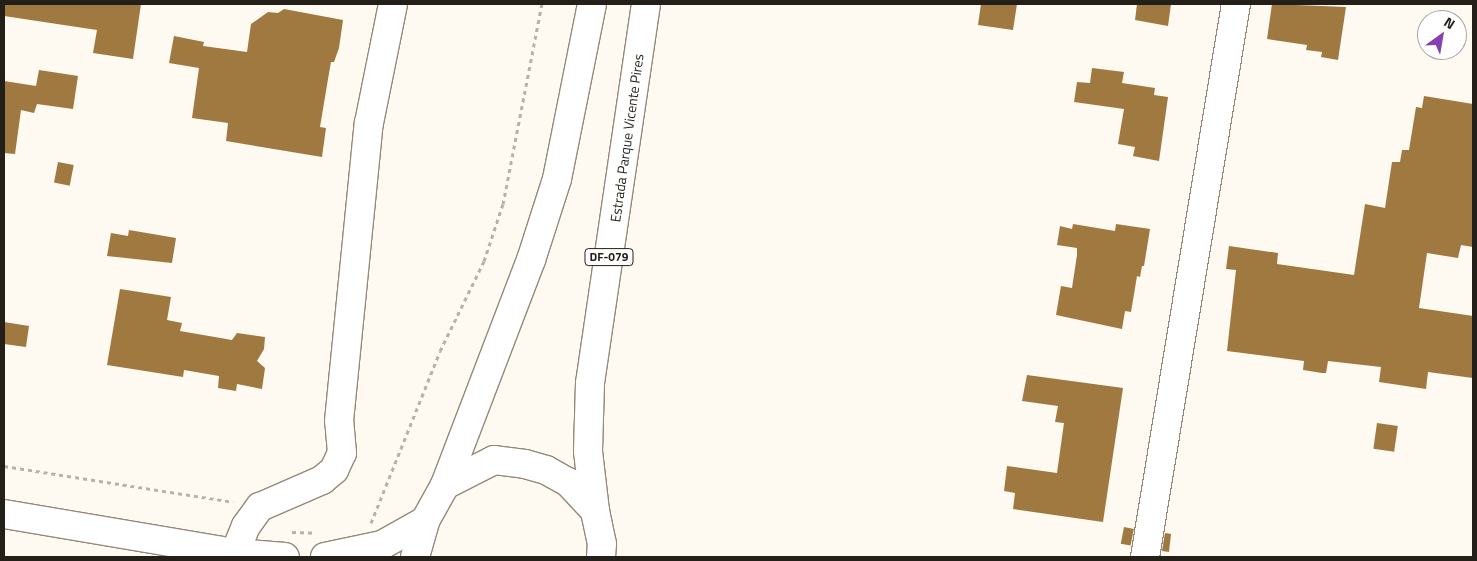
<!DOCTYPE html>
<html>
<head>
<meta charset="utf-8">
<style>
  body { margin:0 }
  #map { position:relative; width:1477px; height:561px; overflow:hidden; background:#fef9f1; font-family:"Titillium Web",sans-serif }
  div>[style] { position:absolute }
  .building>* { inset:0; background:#9f793f; transform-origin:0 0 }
  .path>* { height:3px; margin-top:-1.5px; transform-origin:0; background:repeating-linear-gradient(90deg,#b6b1aa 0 4px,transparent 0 8px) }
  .roads { filter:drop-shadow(1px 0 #958878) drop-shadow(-1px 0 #958878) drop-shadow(0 1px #958878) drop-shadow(0 -1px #958878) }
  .minor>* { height:28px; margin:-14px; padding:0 14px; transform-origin:14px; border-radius:14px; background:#fff }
  .major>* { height:28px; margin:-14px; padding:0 14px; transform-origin:14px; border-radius:14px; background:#fff }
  span { translate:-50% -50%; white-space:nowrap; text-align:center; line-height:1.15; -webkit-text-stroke:5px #fff; paint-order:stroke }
  .shield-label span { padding:1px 4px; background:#fff; border:1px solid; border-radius:4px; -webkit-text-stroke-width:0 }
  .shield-label { font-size:12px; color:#241f18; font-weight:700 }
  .street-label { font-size:14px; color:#241f18 }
  .frame { position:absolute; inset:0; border:5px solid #241f18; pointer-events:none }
  .north { position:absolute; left:1417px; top:10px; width:50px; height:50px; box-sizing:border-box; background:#fff; border:1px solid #a7a5a3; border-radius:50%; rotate:32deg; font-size:14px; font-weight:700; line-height:20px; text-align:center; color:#241f18 }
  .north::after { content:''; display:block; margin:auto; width:18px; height:22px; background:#8540b3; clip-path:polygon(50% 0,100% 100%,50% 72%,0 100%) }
</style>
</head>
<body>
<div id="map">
  <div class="building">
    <i style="clip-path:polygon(4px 4px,141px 4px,133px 59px,93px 53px,97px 30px,4px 16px)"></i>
    <i style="clip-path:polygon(981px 4px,1017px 4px,1013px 30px,978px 25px)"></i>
    <i style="clip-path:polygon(1137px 4px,1171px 4px,1168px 26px,1135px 20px)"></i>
    <i style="clip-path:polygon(1272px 4px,1346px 7px,1338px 60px,1321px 57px,1322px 52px,1306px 50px,1307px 45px,1267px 39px)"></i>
    <i style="clip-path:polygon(284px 9px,343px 20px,339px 48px,334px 62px,331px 62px,328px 79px,320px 127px,326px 128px,322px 157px,226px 141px,228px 123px,192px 118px,199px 68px,169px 63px,174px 36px,204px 42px,203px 46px,247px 52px,251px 24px,268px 12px,278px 13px)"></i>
    <i style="clip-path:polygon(1092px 68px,1124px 72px,1122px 83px,1155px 88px,1154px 95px,1168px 97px,1159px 161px,1133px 156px,1135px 147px,1118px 144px,1124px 109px,1074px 102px,1077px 82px,1090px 83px)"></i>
    <i style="clip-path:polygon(39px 70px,78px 76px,73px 109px,37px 104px,34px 113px,21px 110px,15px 154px,4px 153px,4px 81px,36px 86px)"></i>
    <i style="clip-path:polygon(1424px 96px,1473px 104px,1473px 247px,1461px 245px,1458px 258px,1427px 253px,1419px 308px,1473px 316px,1473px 378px,1428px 372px,1426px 389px,1379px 382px,1381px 367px,1328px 361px,1326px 373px,1322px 373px,1303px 370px,1304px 361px,1227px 351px,1236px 270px,1226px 269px,1229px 246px,1278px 253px,1277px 264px,1354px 275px,1365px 204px,1385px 208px,1392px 162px,1400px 162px,1402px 150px,1409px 150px,1416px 107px,1422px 108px)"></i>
    <i style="left:58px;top:162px;width:16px;height:21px;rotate:11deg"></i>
    <i style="clip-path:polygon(1073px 224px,1115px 231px,1116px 224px,1150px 229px,1144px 266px,1142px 266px,1140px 277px,1137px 276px,1131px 312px,1125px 311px,1122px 329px,1056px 315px,1061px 286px,1072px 288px,1077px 255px,1077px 248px,1057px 245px,1060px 226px,1072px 229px)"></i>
    <i style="clip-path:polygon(129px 230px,176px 238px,172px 263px,107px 256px,111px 233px,128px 236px)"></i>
    <i style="clip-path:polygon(120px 289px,171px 297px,167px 320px,182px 323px,180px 331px,232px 340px,237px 333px,265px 337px,264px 349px,257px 361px,265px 368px,262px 389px,237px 384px,236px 391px,218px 388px,219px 376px,184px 370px,183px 377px,107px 365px)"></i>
    <i style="clip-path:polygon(4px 322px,29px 326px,26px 347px,4px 344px)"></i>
    <i style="clip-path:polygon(1027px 375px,1123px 388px,1103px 522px,1013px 509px,1015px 493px,1004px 491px,1007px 466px,1057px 473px,1064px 423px,1055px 422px,1058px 406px,1022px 401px)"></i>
    <i style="left:1377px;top:423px;width:21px;height:26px;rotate:8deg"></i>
    <i style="left:1124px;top:527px;width:10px;height:17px;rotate:11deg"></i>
    <i style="clip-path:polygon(1165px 533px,1171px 534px,1169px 552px,1162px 551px)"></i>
  </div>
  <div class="path">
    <i style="left:4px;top:466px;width:232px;rotate:8.9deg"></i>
    <i style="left:371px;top:523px;width:185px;rotate:-68.1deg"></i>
    <i style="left:440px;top:351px;width:100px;rotate:-63.9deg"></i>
    <i style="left:484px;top:261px;width:60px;rotate:-71.6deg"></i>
    <i style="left:503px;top:204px;width:204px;rotate:-79deg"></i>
    <i style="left:292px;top:532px;width:24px;rotate:2deg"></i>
  </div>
  <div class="roads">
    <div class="minor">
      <i style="left:4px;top:514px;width:234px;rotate:9.6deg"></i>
      <i style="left:235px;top:553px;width:50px;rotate:4.6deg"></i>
      <i style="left:236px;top:557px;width:4px;rotate:-104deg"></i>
      <i style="left:235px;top:553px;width:29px;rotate:-68deg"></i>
      <i style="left:246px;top:526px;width:24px;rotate:-54deg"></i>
      <i style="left:260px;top:507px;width:68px;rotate:-23.5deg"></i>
      <i style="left:322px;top:480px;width:16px;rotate:-40deg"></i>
      <i style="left:334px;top:470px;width:19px;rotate:-65deg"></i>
      <i style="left:342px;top:453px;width:32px;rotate:-95deg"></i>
      <i style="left:339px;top:421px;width:300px;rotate:-84.3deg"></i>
      <i style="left:369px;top:123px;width:121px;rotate:-78.6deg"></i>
      <i style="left:325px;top:557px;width:58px;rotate:-11.9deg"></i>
      <i style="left:382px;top:545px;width:49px;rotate:-29.2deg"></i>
      <i style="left:1145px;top:557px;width:560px;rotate:-80.66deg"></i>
    </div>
    <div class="major">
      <i style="left:445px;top:485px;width:55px;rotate:-27deg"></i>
      <i style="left:494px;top:460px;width:31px;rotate:7deg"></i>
      <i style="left:525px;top:464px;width:22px;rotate:16deg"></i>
      <i style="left:546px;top:470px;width:25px;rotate:29deg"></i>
      <i style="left:568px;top:482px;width:40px;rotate:47deg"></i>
      <i style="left:415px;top:557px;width:37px;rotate:-74deg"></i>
      <i style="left:425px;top:521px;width:41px;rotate:-60.9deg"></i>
      <i style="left:445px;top:485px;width:241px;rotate:-69.1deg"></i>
      <i style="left:531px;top:260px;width:85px;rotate:-72.2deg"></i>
      <i style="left:557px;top:179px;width:178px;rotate:-78.7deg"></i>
      <i style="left:601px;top:557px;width:13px;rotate:-86deg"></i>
      <i style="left:602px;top:544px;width:34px;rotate:-102deg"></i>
      <i style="left:595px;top:511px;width:60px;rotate:-96.7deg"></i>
      <i style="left:588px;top:451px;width:68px;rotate:-88.3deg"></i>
      <i style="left:590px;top:383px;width:383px;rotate:-81.6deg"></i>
    </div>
  </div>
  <div class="shield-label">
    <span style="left:609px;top:257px">DF-079</span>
  </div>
  <div class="street-label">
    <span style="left:627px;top:138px;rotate:-82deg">Estrada Parque Vicente Pires</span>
  </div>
  <div class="frame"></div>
  <div class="north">N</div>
</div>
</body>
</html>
